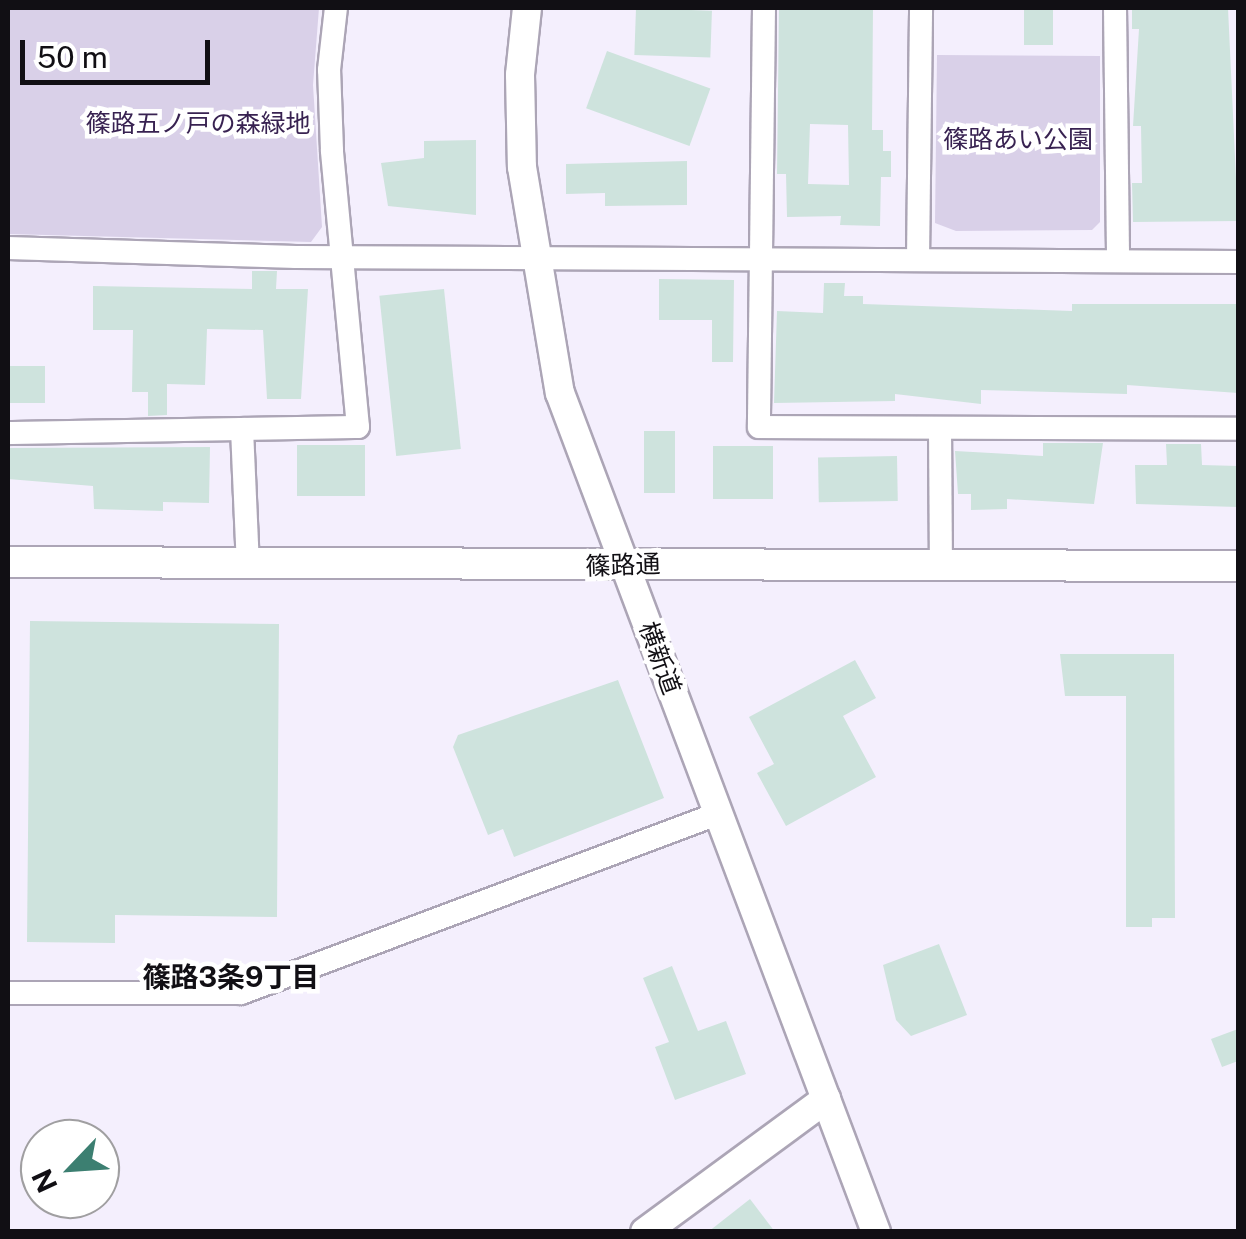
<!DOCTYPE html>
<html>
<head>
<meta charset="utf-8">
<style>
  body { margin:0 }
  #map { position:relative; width:1246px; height:1239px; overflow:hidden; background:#f4effd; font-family:"Public Sans","Noto Sans JP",sans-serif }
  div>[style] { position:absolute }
  .green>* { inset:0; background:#d9d0e8 }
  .building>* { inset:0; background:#cee3dd; transform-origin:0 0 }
  .roads { filter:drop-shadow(2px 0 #aca5b6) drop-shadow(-2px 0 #aca5b6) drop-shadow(0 2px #aca5b6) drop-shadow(0 -2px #aca5b6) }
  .minor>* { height:22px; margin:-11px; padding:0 11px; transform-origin:11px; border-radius:11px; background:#fff }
  .tertiary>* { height:28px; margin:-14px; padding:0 14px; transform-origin:14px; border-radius:14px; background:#fff }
  .secondary>* { height:30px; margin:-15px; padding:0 15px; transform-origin:15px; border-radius:15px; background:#fff }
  span { translate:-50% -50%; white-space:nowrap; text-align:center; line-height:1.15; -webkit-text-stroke:9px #fff; paint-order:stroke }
  .park-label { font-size:25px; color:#382251 }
  .street-label { font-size:25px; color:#110f14 }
  .neighbourhood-label { font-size:28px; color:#110f14; font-weight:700 }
  .frame { position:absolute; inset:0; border:10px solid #110f14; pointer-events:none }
  .north { position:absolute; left:20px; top:1119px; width:100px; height:100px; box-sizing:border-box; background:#fff; border:2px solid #a09fa1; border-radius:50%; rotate:245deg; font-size:28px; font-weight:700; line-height:40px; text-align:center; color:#110f14 }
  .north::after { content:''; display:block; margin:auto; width:35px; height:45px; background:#3c7f71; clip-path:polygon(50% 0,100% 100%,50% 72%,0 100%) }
  .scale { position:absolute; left:20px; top:40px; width:190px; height:45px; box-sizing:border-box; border:5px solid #110f14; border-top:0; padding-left:12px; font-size:30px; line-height:35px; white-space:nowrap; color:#110f14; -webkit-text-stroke:8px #fff; paint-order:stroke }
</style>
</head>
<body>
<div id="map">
  <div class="green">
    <i style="clip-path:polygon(8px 8px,319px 8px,313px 85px,322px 227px,311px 242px,8px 234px)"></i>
    <i style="clip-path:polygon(937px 55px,1100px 56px,1100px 222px,1092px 230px,956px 231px,935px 223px)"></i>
  </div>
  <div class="building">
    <i style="left:636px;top:8px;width:76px;height:47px;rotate:2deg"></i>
    <i style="clip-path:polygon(evenodd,779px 8px,873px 8px,872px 130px,883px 130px,883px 151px,891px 151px,891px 177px,881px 177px,880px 226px,840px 225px,841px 216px,787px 217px,786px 174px,777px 174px,779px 8px,810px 124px,848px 125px,849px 185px,808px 184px,810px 124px)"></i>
    <i style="left:1024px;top:8px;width:29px;height:37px"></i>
    <i style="clip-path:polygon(1132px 8px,1228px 8px,1238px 221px,1133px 222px,1132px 183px,1142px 183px,1141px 126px,1133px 126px,1139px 29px,1132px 29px)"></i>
    <i style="left:607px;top:51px;width:110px;height:61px;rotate:20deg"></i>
    <i style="clip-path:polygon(476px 140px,476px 215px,388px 206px,381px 163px,424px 158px,424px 141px)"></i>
    <i style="clip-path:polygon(687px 161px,687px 205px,605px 206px,605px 193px,566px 194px,566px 164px)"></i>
    <i style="clip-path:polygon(252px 271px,277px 271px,276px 289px,308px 289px,301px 399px,267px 399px,263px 330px,207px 329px,205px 385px,167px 384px,167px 415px,148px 416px,148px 392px,132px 392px,133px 330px,93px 330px,93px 286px,252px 289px)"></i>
    <i style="clip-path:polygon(659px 279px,734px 280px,733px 362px,712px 362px,712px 320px,659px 320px)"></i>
    <i style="clip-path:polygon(824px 283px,845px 283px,844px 296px,863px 296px,863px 304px,1072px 311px,1072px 304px,1238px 304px,1238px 393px,1127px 385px,1127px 394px,981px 390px,981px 404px,895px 394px,895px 401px,774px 403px,777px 311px,823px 313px)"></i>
    <i style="left:444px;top:289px;width:161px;height:65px;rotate:84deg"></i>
    <i style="left:8px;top:366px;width:37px;height:37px"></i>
    <i style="left:644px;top:431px;width:31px;height:62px"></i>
    <i style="clip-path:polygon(1043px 443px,1103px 443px,1094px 504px,1007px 499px,1007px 509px,971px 510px,971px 494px,958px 494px,955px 451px,1043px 456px)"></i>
    <i style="clip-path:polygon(1166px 444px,1201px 444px,1202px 465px,1238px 466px,1238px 507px,1136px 504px,1135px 465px,1167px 465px)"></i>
    <i style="left:297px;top:445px;width:68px;height:51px"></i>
    <i style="left:773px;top:446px;width:53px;height:60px;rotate:90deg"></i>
    <i style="clip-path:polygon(210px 447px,209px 503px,163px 502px,163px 511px,94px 509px,93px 486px,8px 479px,8px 448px)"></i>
    <i style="left:897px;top:456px;width:45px;height:79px;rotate:89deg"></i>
    <i style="clip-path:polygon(30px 621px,279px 624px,277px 917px,115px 915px,115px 943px,27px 942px)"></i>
    <i style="clip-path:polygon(1060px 654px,1174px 654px,1175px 918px,1152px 918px,1152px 927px,1126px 927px,1126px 696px,1065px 696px)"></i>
    <i style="clip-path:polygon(855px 660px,876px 698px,843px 716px,876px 777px,786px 826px,757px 773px,774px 764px,749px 717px)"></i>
    <i style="clip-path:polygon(618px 680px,664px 798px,514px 857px,503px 829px,488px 835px,453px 747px,458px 735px)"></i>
    <i style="clip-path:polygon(939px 944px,967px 1015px,911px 1036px,896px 1020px,883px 965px)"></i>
    <i style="clip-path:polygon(672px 966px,698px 1031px,726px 1021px,746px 1074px,675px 1100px,655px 1047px,669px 1042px,643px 978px)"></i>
    <i style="clip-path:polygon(1238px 1029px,1238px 1061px,1222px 1067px,1211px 1039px)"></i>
    <i style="clip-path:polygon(750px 1199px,775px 1232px,708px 1232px)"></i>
  </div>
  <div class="roads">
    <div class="minor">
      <i style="left:764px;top:8px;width:419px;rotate:90.7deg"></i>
      <i style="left:759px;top:427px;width:479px;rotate:0.2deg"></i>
      <i style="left:1115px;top:8px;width:253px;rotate:89.3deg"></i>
      <i style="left:8px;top:248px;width:288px;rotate:1.8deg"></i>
      <i style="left:296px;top:257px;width:942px;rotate:0.3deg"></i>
      <i style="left:918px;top:259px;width:251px;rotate:-89.3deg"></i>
      <i style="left:940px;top:428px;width:135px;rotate:89.6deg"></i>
      <i style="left:242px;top:429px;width:138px;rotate:87.5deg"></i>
      <i style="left:8px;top:433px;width:350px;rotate:-1deg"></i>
      <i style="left:358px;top:427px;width:278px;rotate:-95.4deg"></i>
      <i style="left:332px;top:150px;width:80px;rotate:-92.1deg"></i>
      <i style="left:329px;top:70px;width:62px;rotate:-83.6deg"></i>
      <i style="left:8px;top:993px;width:233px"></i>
      <i style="left:241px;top:993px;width:509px;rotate:-20.61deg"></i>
    </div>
    <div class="tertiary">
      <i style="left:527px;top:8px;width:67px;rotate:96deg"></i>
      <i style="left:520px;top:75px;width:92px;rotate:88.8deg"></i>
      <i style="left:522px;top:167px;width:229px;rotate:80.5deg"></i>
      <i style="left:560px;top:393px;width:897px;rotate:69.36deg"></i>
      <i style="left:645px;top:1232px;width:225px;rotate:-36.3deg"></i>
    </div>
    <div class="secondary">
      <i style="left:8px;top:562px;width:1230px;rotate:0.19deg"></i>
    </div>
  </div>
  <div class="park-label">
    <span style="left:198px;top:123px">篠路五ノ戸の森緑地</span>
    <span style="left:1018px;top:139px">篠路あい公園</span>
  </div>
  <div class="street-label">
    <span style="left:623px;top:565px;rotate:-2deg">篠路通</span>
    <span style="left:660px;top:658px;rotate:70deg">横新道</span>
  </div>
  <div class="neighbourhood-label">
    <span style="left:231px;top:977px">篠路3条9丁目</span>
  </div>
  <div class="frame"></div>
  <div class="north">N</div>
  <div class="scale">50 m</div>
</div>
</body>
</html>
